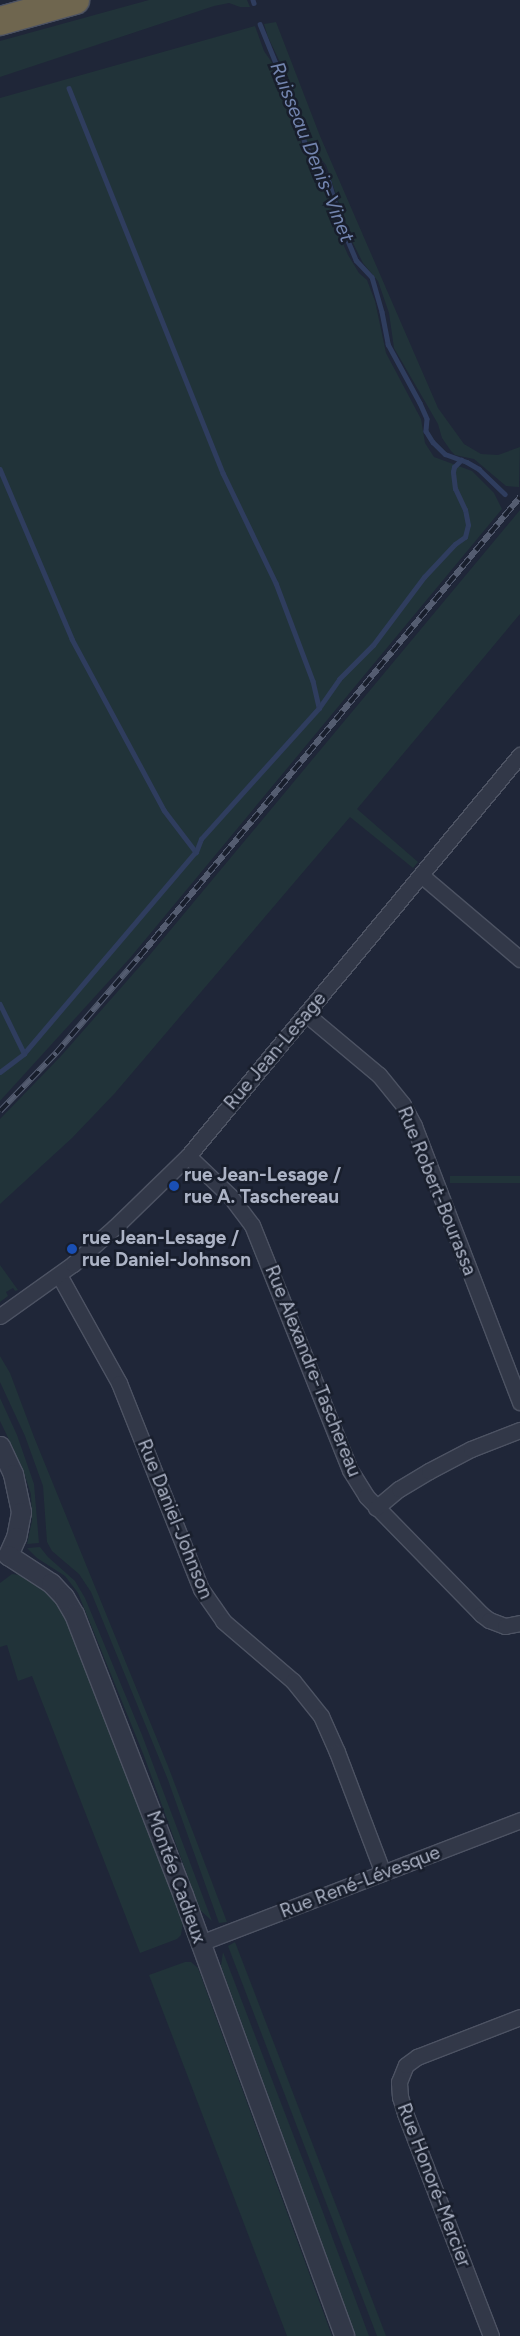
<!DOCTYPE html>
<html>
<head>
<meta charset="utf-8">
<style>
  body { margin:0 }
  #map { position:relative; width:520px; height:2336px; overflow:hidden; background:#1f2638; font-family:Figtree,sans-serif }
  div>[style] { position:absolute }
  .green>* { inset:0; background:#213339; transform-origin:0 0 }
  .stream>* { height:4.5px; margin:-2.25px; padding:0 2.25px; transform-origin:2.25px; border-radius:2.25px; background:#2f3d5e }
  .roads { filter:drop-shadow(1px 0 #4d5363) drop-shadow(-1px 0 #4d5363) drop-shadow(0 1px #4d5363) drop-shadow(0 -1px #4d5363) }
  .minor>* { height:15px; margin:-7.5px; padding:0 7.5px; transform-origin:7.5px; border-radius:7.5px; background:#323848 }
  .tertiary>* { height:19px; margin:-9.5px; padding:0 9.5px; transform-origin:9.5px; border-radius:9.5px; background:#323848 }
  .motorway>* { height:28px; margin:-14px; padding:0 14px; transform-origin:14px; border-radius:14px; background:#6f664f }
  .rail>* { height:5.5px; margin-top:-2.75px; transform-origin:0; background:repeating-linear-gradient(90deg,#181e2c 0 11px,#545c70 0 22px); box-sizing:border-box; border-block:1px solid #545c70 }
  .dots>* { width:14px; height:14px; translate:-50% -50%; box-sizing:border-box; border:2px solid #181e2c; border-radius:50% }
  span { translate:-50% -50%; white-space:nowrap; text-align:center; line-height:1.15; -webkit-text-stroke:5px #181e2c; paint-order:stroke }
  .street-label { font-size:19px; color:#acb3c5 }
  .poi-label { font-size:19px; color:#acb3c5; font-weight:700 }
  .left { translate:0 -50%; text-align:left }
  .water-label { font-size:20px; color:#7385af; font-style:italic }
</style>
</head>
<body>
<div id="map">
  <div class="green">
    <i style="clip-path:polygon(149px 0,247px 0,250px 7px,240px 7px,229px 3px,214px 6px,0 77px,0 41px)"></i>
    <i style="clip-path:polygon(276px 22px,320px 136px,438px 408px,464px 444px,481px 454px,498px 455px,520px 447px,519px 487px,506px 486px,474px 459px,455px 455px,451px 451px,442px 438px,438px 424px,394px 348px,389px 313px,378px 281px,363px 263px,352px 241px,326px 165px,307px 142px,301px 115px,289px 81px,268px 37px,264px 24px)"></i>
    <i style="clip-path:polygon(255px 26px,264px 51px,277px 70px,303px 148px,326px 187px,338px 232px,348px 255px,359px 273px,367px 280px,375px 301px,386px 353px,421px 419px,425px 443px,434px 457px,472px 471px,494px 493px,502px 509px,130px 958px,0 1101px,0 98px)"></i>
    <i style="clip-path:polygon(520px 510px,520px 614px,357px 809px,418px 862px,413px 868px,350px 817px,115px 1093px,72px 1138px,0 1204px,0 1119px,61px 1056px,148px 957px)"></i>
    <i style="left:520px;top:1176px;width:7px;height:70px;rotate:90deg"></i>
    <i style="clip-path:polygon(0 1265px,18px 1290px,15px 1291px,13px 1288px,6px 1292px,8px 1296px,0 1302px)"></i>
    <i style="clip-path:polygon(0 1356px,10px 1373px,34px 1437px,168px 1766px,227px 1922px,219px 1923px,168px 1780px,91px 1592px,79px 1574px,52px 1551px,47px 1542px,43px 1486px,25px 1436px,0 1382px)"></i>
    <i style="clip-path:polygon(0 1398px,17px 1435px,34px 1484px,39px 1543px,27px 1544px,32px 1521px,31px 1494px,22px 1467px,0 1421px)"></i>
    <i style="clip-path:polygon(40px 1547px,48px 1557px,75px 1581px,85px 1598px,142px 1735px,212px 1921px,200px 1910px,144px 1756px,78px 1593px,65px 1576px,37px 1558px,27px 1548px)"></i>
    <i style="clip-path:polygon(12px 1574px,20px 1575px,47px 1590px,57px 1602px,67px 1622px,183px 1922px,181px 1935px,177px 1939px,140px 1953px,32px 1676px,18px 1681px,7px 1645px,0 1647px,0 1583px)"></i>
    <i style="clip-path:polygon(235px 1942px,275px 2046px,386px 2336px,377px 2336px,228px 1946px)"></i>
    <i style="clip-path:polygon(223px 1952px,321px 2207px,369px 2336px,356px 2336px,221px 1966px)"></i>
    <i style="clip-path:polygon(185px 1962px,191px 1962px,198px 1968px,332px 2336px,287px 2336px,149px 1975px)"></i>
  </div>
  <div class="stream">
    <i style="left:253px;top:0;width:3px;rotate:72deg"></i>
    <i style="left:260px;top:24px;width:100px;rotate:67.8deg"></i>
    <i style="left:298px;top:117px;width:31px;rotate:75deg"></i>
    <i style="left:306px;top:147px;width:42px;rotate:56.7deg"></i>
    <i style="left:329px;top:182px;width:49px;rotate:73.4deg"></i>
    <i style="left:343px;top:229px;width:34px;rotate:67deg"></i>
    <i style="left:356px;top:260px;width:23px;rotate:47deg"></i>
    <i style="left:372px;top:277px;width:36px;rotate:74deg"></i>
    <i style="left:382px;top:312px;width:33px;rotate:79deg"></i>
    <i style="left:388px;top:344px;width:67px;rotate:61.5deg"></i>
    <i style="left:420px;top:403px;width:17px;rotate:66deg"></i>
    <i style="left:427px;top:419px;width:12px;rotate:95deg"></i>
    <i style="left:426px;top:431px;width:13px;rotate:58deg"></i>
    <i style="left:433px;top:442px;width:17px;rotate:45deg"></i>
    <i style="left:445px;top:454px;width:23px;rotate:20deg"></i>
    <i style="left:467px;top:462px;width:14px;rotate:30deg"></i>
    <i style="left:479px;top:469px;width:36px;rotate:44deg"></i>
    <i style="left:69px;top:88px;width:415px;rotate:68.2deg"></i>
    <i style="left:223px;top:473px;width:122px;rotate:64.3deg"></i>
    <i style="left:276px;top:583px;width:105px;rotate:69.3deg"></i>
    <i style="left:313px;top:681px;width:28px;rotate:77deg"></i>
    <i style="left:0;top:469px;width:185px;rotate:67deg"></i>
    <i style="left:72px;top:639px;width:194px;rotate:61.7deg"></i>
    <i style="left:164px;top:810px;width:53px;rotate:52.7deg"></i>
    <i style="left:196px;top:852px;width:265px;rotate:130.4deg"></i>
    <i style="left:24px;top:1054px;width:55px;rotate:-116.1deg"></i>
    <i style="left:196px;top:852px;width:14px;rotate:-69deg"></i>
    <i style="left:201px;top:839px;width:176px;rotate:-48deg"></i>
    <i style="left:319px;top:708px;width:35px;rotate:-55deg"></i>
    <i style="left:339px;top:679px;width:48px;rotate:-45deg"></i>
    <i style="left:373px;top:645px;width:85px;rotate:-53.1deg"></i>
    <i style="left:424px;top:577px;width:45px;rotate:-46.8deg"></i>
    <i style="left:455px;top:544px;width:12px;rotate:-35deg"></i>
    <i style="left:465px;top:537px;width:12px;rotate:-76deg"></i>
    <i style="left:468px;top:525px;width:15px;rotate:-101deg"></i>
    <i style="left:465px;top:510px;width:23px;rotate:-115deg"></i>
    <i style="left:455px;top:489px;width:17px;rotate:-97deg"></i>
    <i style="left:453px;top:472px;width:5px;rotate:-79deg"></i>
    <i style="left:454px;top:467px;width:10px;rotate:-45deg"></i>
    <i style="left:0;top:1072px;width:30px;rotate:-37deg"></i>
  </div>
  <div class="roads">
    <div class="minor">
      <i style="left:421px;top:875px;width:130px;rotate:40.3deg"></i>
      <i style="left:306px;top:1014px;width:95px;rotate:39.9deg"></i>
      <i style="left:379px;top:1075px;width:38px;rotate:51deg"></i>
      <i style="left:403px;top:1105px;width:24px;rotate:62deg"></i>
      <i style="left:414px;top:1126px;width:296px;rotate:69deg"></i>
      <i style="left:188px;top:1156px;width:58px;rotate:43.6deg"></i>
      <i style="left:230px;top:1196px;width:36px;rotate:53deg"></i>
      <i style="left:252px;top:1225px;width:264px;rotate:68.2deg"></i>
      <i style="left:350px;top:1470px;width:31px;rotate:58deg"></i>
      <i style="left:366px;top:1496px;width:165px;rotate:45.7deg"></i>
      <i style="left:481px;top:1614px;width:10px;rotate:37deg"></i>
      <i style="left:489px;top:1620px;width:17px;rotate:21deg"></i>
      <i style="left:505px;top:1626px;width:15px;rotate:-11deg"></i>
      <i style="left:59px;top:1275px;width:124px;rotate:60.9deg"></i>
      <i style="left:119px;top:1383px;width:222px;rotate:68.3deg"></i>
      <i style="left:201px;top:1589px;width:39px;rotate:55deg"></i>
      <i style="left:223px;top:1621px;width:92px;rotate:40.6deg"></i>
      <i style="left:293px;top:1681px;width:45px;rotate:51.3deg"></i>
      <i style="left:321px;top:1716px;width:39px;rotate:66deg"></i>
      <i style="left:337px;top:1752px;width:129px;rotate:69.2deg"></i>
      <i style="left:0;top:1316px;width:90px;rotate:-35.5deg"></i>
      <i style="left:73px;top:1264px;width:56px;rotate:-41.4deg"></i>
      <i style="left:115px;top:1227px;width:102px;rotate:-44.2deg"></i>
      <i style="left:188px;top:1156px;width:521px;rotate:-50.38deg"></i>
      <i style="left:376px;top:1508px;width:30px;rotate:-40deg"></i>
      <i style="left:399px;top:1489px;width:35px;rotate:-31deg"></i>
      <i style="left:429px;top:1471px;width:47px;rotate:-27.6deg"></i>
      <i style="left:471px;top:1449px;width:53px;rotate:-21.2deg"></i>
      <i style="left:200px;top:1943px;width:343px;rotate:-21deg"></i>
      <i style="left:491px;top:2336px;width:239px;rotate:-111.1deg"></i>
      <i style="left:405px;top:2113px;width:17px;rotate:-107deg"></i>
      <i style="left:400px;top:2097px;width:15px;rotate:-94deg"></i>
      <i style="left:399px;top:2082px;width:18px;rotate:-68deg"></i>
      <i style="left:406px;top:2065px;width:14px;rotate:-36deg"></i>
      <i style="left:417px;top:2057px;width:110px;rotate:-21.2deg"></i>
    </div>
    <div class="tertiary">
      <i style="left:0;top:1446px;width:31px;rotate:65deg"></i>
      <i style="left:13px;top:1474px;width:39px;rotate:78deg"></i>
      <i style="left:21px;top:1512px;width:25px;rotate:101deg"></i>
      <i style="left:16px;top:1537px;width:20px;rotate:114deg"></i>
      <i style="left:8px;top:1555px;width:51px;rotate:33.1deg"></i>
      <i style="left:51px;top:1583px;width:19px;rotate:47deg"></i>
      <i style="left:64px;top:1597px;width:20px;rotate:60deg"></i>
      <i style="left:74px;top:1614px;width:301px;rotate:68.8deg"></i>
      <i style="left:183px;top:1895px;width:469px;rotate:69.9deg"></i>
    </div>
    <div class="motorway">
      <i style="left:0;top:21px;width:78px;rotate:-15.6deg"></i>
    </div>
  </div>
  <div class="rail">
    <i style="left:0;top:1111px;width:81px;rotate:-46deg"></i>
    <i style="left:56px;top:1053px;width:127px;rotate:-49.2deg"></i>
    <i style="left:139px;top:957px;width:597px;rotate:-50.37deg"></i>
  </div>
  <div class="dots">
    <i style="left:174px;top:1186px;background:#1a4fb4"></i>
    <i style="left:72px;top:1249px;background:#1a4fb4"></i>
  </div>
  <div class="street-label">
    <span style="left:275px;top:1051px;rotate:-50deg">Rue Jean-Lesage</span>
    <span style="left:437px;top:1191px;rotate:68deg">Rue Robert-Bourassa</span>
    <span style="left:313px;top:1371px;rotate:68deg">Rue Alexandre-Taschereau</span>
    <span style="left:175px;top:1519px;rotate:68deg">Rue Daniel-Johnson</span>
    <span style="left:176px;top:1877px;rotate:70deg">Montée Cadieux</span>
    <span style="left:360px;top:1882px;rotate:-21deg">Rue René-Lévesque</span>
    <span style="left:434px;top:2185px;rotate:69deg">Rue Honoré-Mercier</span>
  </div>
  <div class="poi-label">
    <span class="left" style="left:184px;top:1186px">rue Jean-Lesage /<br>rue A. Taschereau</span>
    <span class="left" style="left:82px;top:1249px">rue Jean-Lesage /<br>rue Daniel-Johnson</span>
  </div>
  <div class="water-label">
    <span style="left:312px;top:152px;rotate:68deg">Ruisseau Denis-Vinet</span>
  </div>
</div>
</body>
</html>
